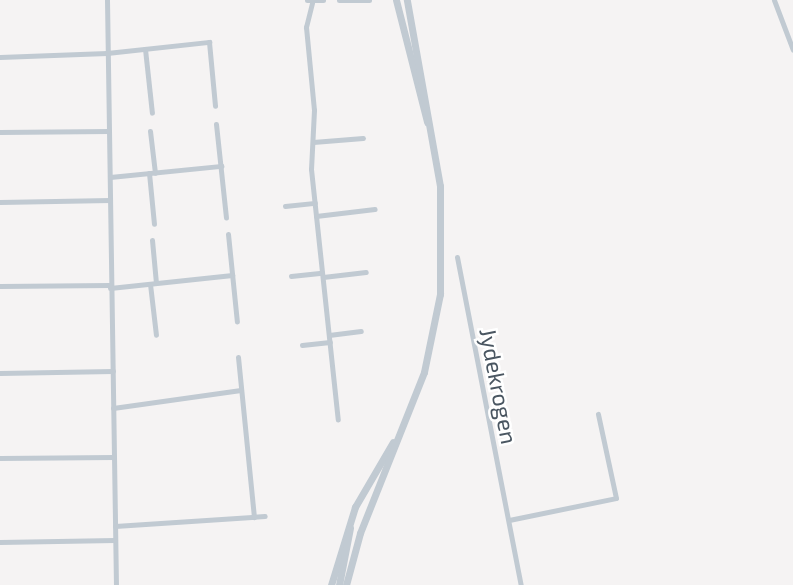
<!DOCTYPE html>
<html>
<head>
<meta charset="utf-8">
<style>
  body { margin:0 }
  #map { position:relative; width:793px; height:585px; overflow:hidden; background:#f5f3f3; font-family:"Exo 2",sans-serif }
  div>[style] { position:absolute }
  .minor>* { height:5px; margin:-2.5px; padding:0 2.5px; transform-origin:2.5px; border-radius:2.5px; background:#c1cad2 }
  .tertiary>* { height:7px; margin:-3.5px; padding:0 3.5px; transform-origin:3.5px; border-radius:3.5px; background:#c1cad2 }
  span { translate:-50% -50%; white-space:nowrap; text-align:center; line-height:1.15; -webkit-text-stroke:5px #fff; paint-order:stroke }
  .street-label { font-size:23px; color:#4a5661 }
</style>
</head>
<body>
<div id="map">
  <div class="minor">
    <i style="left:107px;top:0;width:585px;rotate:89.12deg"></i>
    <i style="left:307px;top:0;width:16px"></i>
    <i style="left:339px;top:0;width:30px"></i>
    <i style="left:774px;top:0;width:53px;rotate:69.2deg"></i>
    <i style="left:312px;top:3px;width:25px;rotate:104deg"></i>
    <i style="left:306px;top:27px;width:83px;rotate:84.5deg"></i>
    <i style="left:314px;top:110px;width:59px;rotate:92.9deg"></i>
    <i style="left:311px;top:169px;width:252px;rotate:83.9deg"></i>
    <i style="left:145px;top:49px;width:64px;rotate:83.8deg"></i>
    <i style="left:0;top:57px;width:107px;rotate:-2.1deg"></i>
    <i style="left:107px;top:53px;width:103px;rotate:-6.2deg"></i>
    <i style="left:209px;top:42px;width:64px;rotate:84.6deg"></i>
    <i style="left:216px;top:124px;width:94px;rotate:83.9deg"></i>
    <i style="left:150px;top:131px;width:42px;rotate:83.2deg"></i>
    <i style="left:0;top:132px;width:109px;rotate:-0.5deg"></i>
    <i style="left:313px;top:142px;width:50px;rotate:-4.6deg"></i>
    <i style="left:149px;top:173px;width:51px;rotate:84.4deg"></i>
    <i style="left:110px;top:177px;width:112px;rotate:-5.7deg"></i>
    <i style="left:0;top:202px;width:110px;rotate:-1deg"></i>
    <i style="left:285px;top:206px;width:30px;rotate:-6deg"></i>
    <i style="left:316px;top:216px;width:59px;rotate:-6.8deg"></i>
    <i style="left:228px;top:234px;width:88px;rotate:84.2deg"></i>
    <i style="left:152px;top:240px;width:43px;rotate:84.7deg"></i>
    <i style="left:457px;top:257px;width:334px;rotate:79deg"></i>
    <i style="left:291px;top:276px;width:31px;rotate:-6deg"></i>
    <i style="left:323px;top:277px;width:43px;rotate:-6.6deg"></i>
    <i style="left:150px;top:284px;width:51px;rotate:83.3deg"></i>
    <i style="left:0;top:286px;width:110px;rotate:-0.5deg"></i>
    <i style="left:110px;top:288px;width:123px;rotate:-6.1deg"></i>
    <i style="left:329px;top:335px;width:32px;rotate:-7deg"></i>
    <i style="left:302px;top:345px;width:28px;rotate:-6deg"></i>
    <i style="left:238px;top:357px;width:161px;rotate:84.3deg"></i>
    <i style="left:0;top:373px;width:113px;rotate:-1deg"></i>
    <i style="left:113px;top:408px;width:129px;rotate:-8deg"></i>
    <i style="left:0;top:458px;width:114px;rotate:-0.5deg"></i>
    <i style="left:509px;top:520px;width:109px;rotate:-11.6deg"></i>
    <i style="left:616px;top:498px;width:86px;rotate:-102.1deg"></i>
    <i style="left:115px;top:526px;width:150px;rotate:-3.8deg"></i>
    <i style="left:0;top:542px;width:115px;rotate:-1deg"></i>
  </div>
  <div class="tertiary">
    <i style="left:396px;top:0;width:126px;rotate:75.7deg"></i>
    <i style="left:331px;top:585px;width:82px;rotate:-72.9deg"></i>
    <i style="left:355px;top:507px;width:75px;rotate:-59.7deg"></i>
    <i style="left:339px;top:585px;width:58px;rotate:-79.1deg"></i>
    <i style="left:346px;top:585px;width:54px;rotate:-74.9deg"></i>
    <i style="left:360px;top:533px;width:173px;rotate:-68.3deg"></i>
    <i style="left:424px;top:372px;width:80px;rotate:-78.4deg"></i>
    <i style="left:440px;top:294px;width:108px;rotate:-90deg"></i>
    <i style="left:440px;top:186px;width:189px;rotate:-100.1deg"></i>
  </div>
  <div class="street-label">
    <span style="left:499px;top:386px;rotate:79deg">Jydekrogen</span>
  </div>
</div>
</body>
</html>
